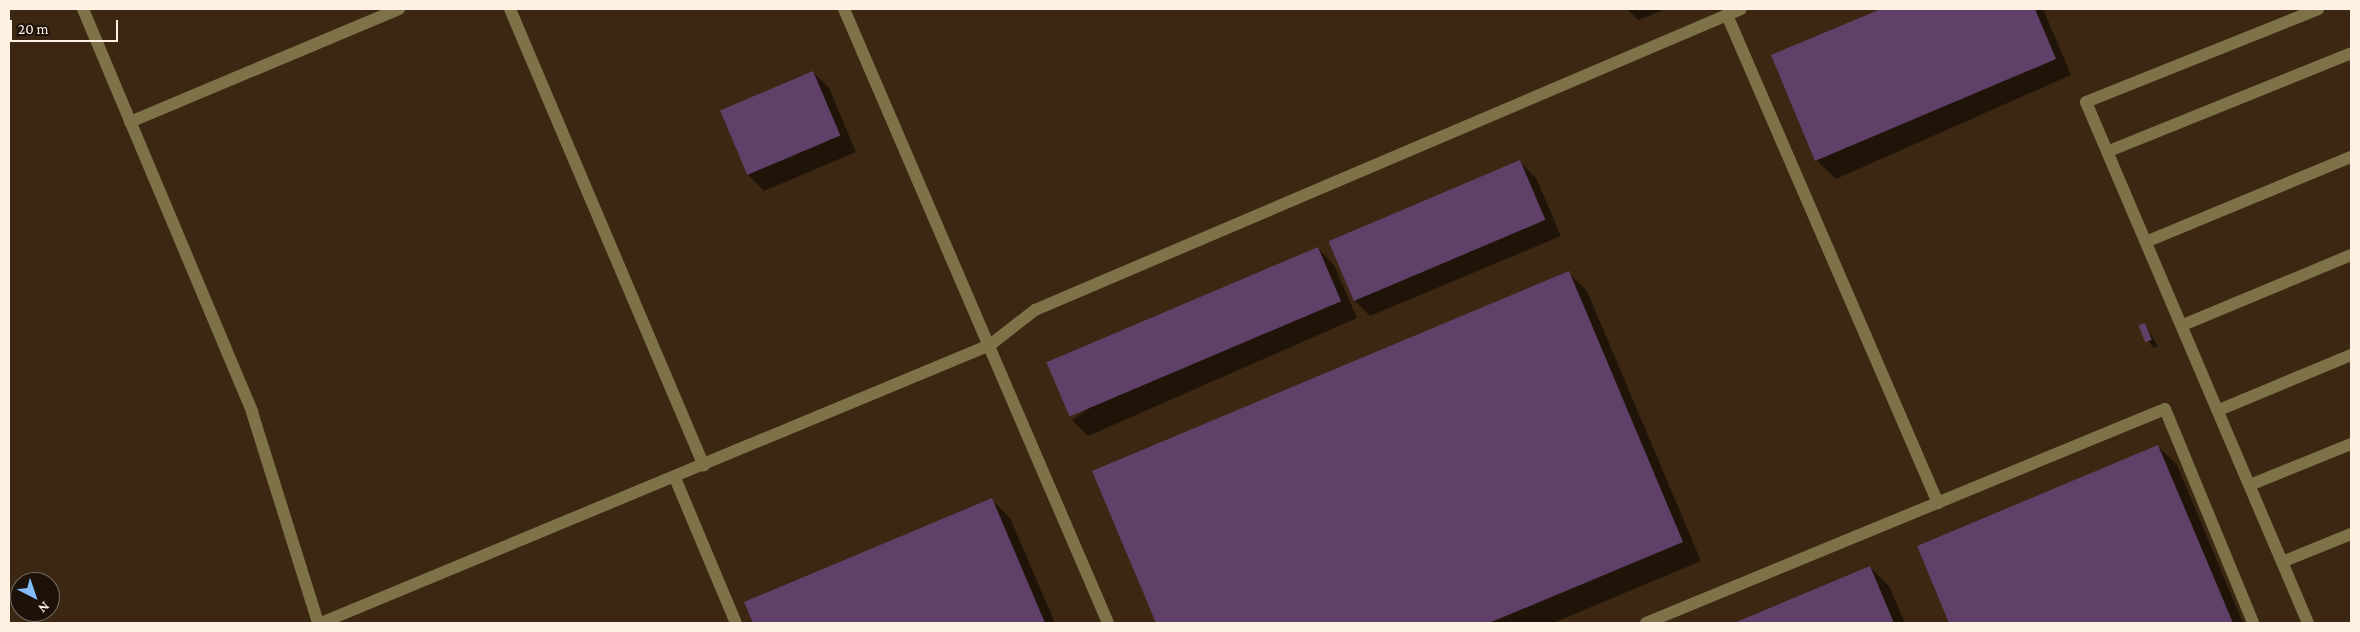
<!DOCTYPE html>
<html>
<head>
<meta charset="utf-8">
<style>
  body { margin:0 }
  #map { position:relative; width:2360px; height:632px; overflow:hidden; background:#3c2712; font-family:"Crimson Pro",serif }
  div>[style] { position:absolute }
  .shadow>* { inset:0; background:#0007 }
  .building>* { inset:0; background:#5f4068; transform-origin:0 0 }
  .minor>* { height:12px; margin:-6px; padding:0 6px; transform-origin:6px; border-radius:6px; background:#7e7248 }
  span { translate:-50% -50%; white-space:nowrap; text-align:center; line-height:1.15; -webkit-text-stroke:4.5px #1c1209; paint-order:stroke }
  .frame { position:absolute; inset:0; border:10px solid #fef0e3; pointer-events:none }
  .north { position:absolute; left:10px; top:572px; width:50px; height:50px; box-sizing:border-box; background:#1c1209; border:1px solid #766b60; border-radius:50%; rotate:139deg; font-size:14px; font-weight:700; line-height:20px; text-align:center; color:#fef0e3 }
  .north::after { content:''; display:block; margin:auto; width:18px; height:22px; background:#83bcfb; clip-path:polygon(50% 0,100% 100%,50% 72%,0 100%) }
  .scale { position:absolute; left:10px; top:20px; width:108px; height:22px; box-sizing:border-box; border:2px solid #fef0e3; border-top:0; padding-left:6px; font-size:15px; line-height:18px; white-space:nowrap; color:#fef0e3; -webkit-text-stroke:4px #1c1209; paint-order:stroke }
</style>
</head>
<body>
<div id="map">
  <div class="shadow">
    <i style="clip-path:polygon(1627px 9px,1666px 9px,1638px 20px)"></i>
    <i style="clip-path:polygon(1884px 9px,2043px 9px,2071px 75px,1836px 179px,1816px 160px,1773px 56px)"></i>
    <i style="clip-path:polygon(813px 72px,829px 88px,856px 152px,764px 191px,748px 175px)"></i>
    <i style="clip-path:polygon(1520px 162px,1536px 178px,1561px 236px,1370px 316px,1354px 300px)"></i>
    <i style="clip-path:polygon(1318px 248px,1334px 265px,1357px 318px,1088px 436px,1072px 420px)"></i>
    <i style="clip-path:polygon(1568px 272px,1587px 291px,1701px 561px,1553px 623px,1157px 623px,1094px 472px)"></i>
    <i style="clip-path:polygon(2145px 325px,2158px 346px,2153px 348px,2141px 327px)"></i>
    <i style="clip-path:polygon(2158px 446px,2177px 465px,2243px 623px,1950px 623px,1918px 547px)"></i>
    <i style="clip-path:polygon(991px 499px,1010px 518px,1055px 623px,754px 623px,746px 603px)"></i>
    <i style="clip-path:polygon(1870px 567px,1889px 586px,1905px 623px,1737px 623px)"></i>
  </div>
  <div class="building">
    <i style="clip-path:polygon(1881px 9px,2035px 9px,2056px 59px,1815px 161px,1771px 55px)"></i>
    <i style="left:813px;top:71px;width:70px;height:101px;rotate:67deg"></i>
    <i style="left:1520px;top:160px;width:65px;height:208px;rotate:67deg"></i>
    <i style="left:1318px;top:247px;width:59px;height:295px;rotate:67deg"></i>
    <i style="clip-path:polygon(1569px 271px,1683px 542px,1489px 623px,1156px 623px,1092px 471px)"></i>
    <i style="left:2145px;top:323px;width:18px;height:7px;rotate:68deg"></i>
    <i style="clip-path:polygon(2158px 445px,2233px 623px,1949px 623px,1917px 546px)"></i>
    <i style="clip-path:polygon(992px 498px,1045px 623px,753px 623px,744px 602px)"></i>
    <i style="clip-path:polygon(1870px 566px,1894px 623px,1734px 623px)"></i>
  </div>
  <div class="minor">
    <i style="left:83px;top:9px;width:437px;rotate:67.2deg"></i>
    <i style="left:252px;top:412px;width:221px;rotate:72.6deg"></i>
    <i style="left:510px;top:9px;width:496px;rotate:67deg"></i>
    <i style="left:844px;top:9px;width:668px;rotate:66.73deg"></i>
    <i style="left:1727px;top:15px;width:532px;rotate:66.62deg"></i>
    <i style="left:130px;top:122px;width:292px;rotate:-22.8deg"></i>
    <i style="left:2109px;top:151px;width:261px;rotate:-22deg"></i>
    <i style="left:2148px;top:241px;width:220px;rotate:-22.5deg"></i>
    <i style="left:2183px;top:325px;width:182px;rotate:-22.6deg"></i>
    <i style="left:2219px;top:410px;width:143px;rotate:-22.6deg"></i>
    <i style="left:675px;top:478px;width:157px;rotate:67.2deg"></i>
    <i style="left:2250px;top:485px;width:109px;rotate:-22.1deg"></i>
    <i style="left:2282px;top:562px;width:74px;rotate:-22.1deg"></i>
    <i style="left:321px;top:623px;width:724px;rotate:-22.57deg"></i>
    <i style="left:990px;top:345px;width:57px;rotate:-37.9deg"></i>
    <i style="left:1035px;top:310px;width:767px;rotate:-23.09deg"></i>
    <i style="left:1646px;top:623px;width:561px;rotate:-22.41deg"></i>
    <i style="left:2165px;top:409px;width:231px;rotate:67.6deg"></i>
    <i style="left:2308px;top:623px;width:566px;rotate:-113.08deg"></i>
    <i style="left:2086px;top:102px;width:250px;rotate:-21.8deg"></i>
  </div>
  <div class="frame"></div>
  <div class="north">N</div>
  <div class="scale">20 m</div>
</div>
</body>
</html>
